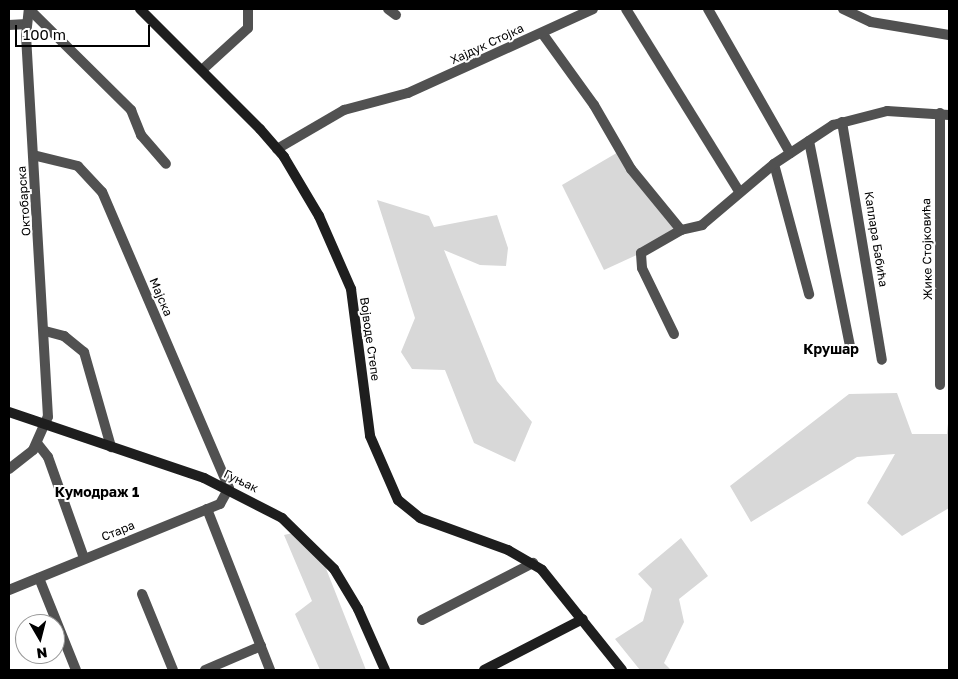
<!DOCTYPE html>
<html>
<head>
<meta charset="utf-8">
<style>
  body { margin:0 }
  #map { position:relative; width:958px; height:679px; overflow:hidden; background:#fff; font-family:"Golos Text",sans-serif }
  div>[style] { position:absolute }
  .green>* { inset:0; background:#d8d8d8 }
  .street>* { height:10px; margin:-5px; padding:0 5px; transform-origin:5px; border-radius:5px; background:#515151 }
  .secondary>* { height:10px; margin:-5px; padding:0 5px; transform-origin:5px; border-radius:5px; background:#1e1e1e }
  span { translate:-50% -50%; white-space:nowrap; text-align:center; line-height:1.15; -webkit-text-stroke:4px #fff; paint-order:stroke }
  .street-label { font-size:12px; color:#000 }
  .neighbourhood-label { font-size:14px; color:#000; font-weight:700 }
  .frame { position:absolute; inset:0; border:10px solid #000; pointer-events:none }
  .north { position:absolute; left:15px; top:614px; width:50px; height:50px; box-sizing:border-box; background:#fff; border:1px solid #999; border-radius:50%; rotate:172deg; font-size:14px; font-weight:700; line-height:20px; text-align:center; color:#000 }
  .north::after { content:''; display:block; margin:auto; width:18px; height:22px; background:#000; clip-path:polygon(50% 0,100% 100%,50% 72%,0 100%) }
  .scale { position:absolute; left:15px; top:25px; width:135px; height:22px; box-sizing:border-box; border:2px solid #000; border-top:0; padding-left:6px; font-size:15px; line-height:18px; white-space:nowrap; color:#000; -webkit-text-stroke:4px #fff; paint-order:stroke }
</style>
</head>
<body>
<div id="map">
  <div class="green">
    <i style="clip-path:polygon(620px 151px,676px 228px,641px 253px,604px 270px,562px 185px)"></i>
    <i style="clip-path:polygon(377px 200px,429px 216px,434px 227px,497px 215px,508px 248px,506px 266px,480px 265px,444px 250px,497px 381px,532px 422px,515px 462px,474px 443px,445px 370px,412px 369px,401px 352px,415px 318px)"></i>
    <i style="clip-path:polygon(897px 393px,912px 434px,947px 434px,949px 413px,949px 508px,902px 536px,867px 503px,895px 454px,857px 457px,751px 522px,730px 486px,849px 394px)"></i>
    <i style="clip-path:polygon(293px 533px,325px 566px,366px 670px,320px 670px,295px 614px,312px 601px,284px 535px)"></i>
    <i style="clip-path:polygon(681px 538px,708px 576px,679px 599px,684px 622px,664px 663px,671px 670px,640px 670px,615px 639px,643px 621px,652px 589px,638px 574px)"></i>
  </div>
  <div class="street">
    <i style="left:29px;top:9px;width:144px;rotate:44.7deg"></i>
    <i style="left:131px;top:110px;width:27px;rotate:68deg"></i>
    <i style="left:141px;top:135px;width:38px;rotate:49deg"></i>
    <i style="left:388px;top:9px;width:10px;rotate:37deg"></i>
    <i style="left:626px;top:9px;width:214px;rotate:58.2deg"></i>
    <i style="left:708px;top:9px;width:166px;rotate:60.3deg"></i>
    <i style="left:843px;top:9px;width:31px;rotate:25deg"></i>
    <i style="left:871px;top:22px;width:79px;rotate:9.5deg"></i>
    <i style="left:9px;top:25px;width:18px;rotate:-3deg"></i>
    <i style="left:542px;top:33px;width:89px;rotate:54.2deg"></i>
    <i style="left:594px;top:105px;width:74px;rotate:60deg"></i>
    <i style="left:631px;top:169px;width:79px;rotate:50.7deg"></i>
    <i style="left:202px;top:70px;width:62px;rotate:-42.4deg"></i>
    <i style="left:248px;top:28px;width:19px;rotate:-90deg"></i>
    <i style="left:940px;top:113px;width:272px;rotate:90deg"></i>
    <i style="left:842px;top:122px;width:241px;rotate:80.5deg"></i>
    <i style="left:809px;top:141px;width:214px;rotate:78.7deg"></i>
    <i style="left:277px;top:149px;width:78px;rotate:-30.2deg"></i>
    <i style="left:344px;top:110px;width:66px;rotate:-14.9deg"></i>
    <i style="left:408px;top:93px;width:203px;rotate:-24.4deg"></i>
    <i style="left:774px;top:164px;width:135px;rotate:74.9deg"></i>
    <i style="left:45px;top:331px;width:20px;rotate:15deg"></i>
    <i style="left:64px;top:336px;width:26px;rotate:39deg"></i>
    <i style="left:84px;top:352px;width:99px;rotate:74.1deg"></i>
    <i style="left:674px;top:334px;width:73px;rotate:-115.9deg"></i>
    <i style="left:642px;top:268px;width:15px;rotate:-94deg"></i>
    <i style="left:641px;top:253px;width:46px;rotate:-29.9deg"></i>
    <i style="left:681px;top:230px;width:22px;rotate:-13deg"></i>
    <i style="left:702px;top:225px;width:94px;rotate:-40.3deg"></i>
    <i style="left:774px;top:164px;width:71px;rotate:-33.5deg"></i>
    <i style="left:833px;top:125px;width:56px;rotate:-14.5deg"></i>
    <i style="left:887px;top:111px;width:62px;rotate:3.7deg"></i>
    <i style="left:37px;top:443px;width:18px;rotate:52deg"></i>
    <i style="left:48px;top:457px;width:107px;rotate:70.4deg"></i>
    <i style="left:9px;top:469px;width:31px;rotate:-38deg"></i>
    <i style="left:33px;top:450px;width:36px;rotate:-66deg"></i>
    <i style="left:48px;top:417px;width:382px;rotate:-93.3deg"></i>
    <i style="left:26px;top:36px;width:27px;rotate:-84deg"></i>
    <i style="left:207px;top:509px;width:173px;rotate:68.6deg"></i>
    <i style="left:39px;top:578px;width:99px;rotate:68.1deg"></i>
    <i style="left:9px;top:590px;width:228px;rotate:-22.2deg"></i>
    <i style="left:220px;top:504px;width:18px;rotate:-61deg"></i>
    <i style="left:229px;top:488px;width:322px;rotate:-113.2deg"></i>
    <i style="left:102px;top:192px;width:35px;rotate:-133deg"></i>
    <i style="left:78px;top:166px;width:46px;rotate:-166.3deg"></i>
    <i style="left:142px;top:594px;width:82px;rotate:67.8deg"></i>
    <i style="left:422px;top:620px;width:125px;rotate:-27.2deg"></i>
    <i style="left:205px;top:670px;width:61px;rotate:-23.2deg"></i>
  </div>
  <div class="secondary">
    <i style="left:140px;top:9px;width:170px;rotate:45deg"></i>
    <i style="left:260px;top:129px;width:37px;rotate:49deg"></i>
    <i style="left:284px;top:157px;width:69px;rotate:59.3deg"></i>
    <i style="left:319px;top:216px;width:80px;rotate:66.3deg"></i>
    <i style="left:351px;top:289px;width:148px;rotate:82.6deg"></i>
    <i style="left:370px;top:436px;width:70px;rotate:66.4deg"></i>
    <i style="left:398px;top:500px;width:28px;rotate:39deg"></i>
    <i style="left:420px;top:518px;width:94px;rotate:20deg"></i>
    <i style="left:508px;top:550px;width:39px;rotate:30deg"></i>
    <i style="left:542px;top:570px;width:128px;rotate:51.3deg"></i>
    <i style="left:9px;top:412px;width:206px;rotate:18.7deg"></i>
    <i style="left:204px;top:478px;width:88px;rotate:27.1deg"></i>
    <i style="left:282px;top:518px;width:73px;rotate:44.4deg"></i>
    <i style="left:334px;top:569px;width:47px;rotate:59deg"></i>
    <i style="left:358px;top:609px;width:67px;rotate:66.1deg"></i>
    <i style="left:484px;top:670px;width:111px;rotate:-27.3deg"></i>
  </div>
  <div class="street-label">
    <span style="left:487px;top:44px;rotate:-25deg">Хајдук Стојка</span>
    <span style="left:24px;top:201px;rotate:-94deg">Октобарска</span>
    <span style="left:876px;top:239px;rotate:81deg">Каплара Бабића</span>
    <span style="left:927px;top:249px;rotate:-91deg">Жике Стојковића</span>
    <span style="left:161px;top:297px;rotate:67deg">Мајска</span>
    <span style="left:370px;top:339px;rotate:82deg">Војводе Степе</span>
    <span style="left:241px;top:481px;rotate:26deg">Гуњак</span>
    <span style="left:118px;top:531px;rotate:-22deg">Стара</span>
  </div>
  <div class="neighbourhood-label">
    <span style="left:831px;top:349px">Крушар</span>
    <span style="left:97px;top:492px">Кумодраж 1</span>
  </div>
  <div class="frame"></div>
  <div class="north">N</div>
  <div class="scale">100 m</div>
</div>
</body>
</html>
